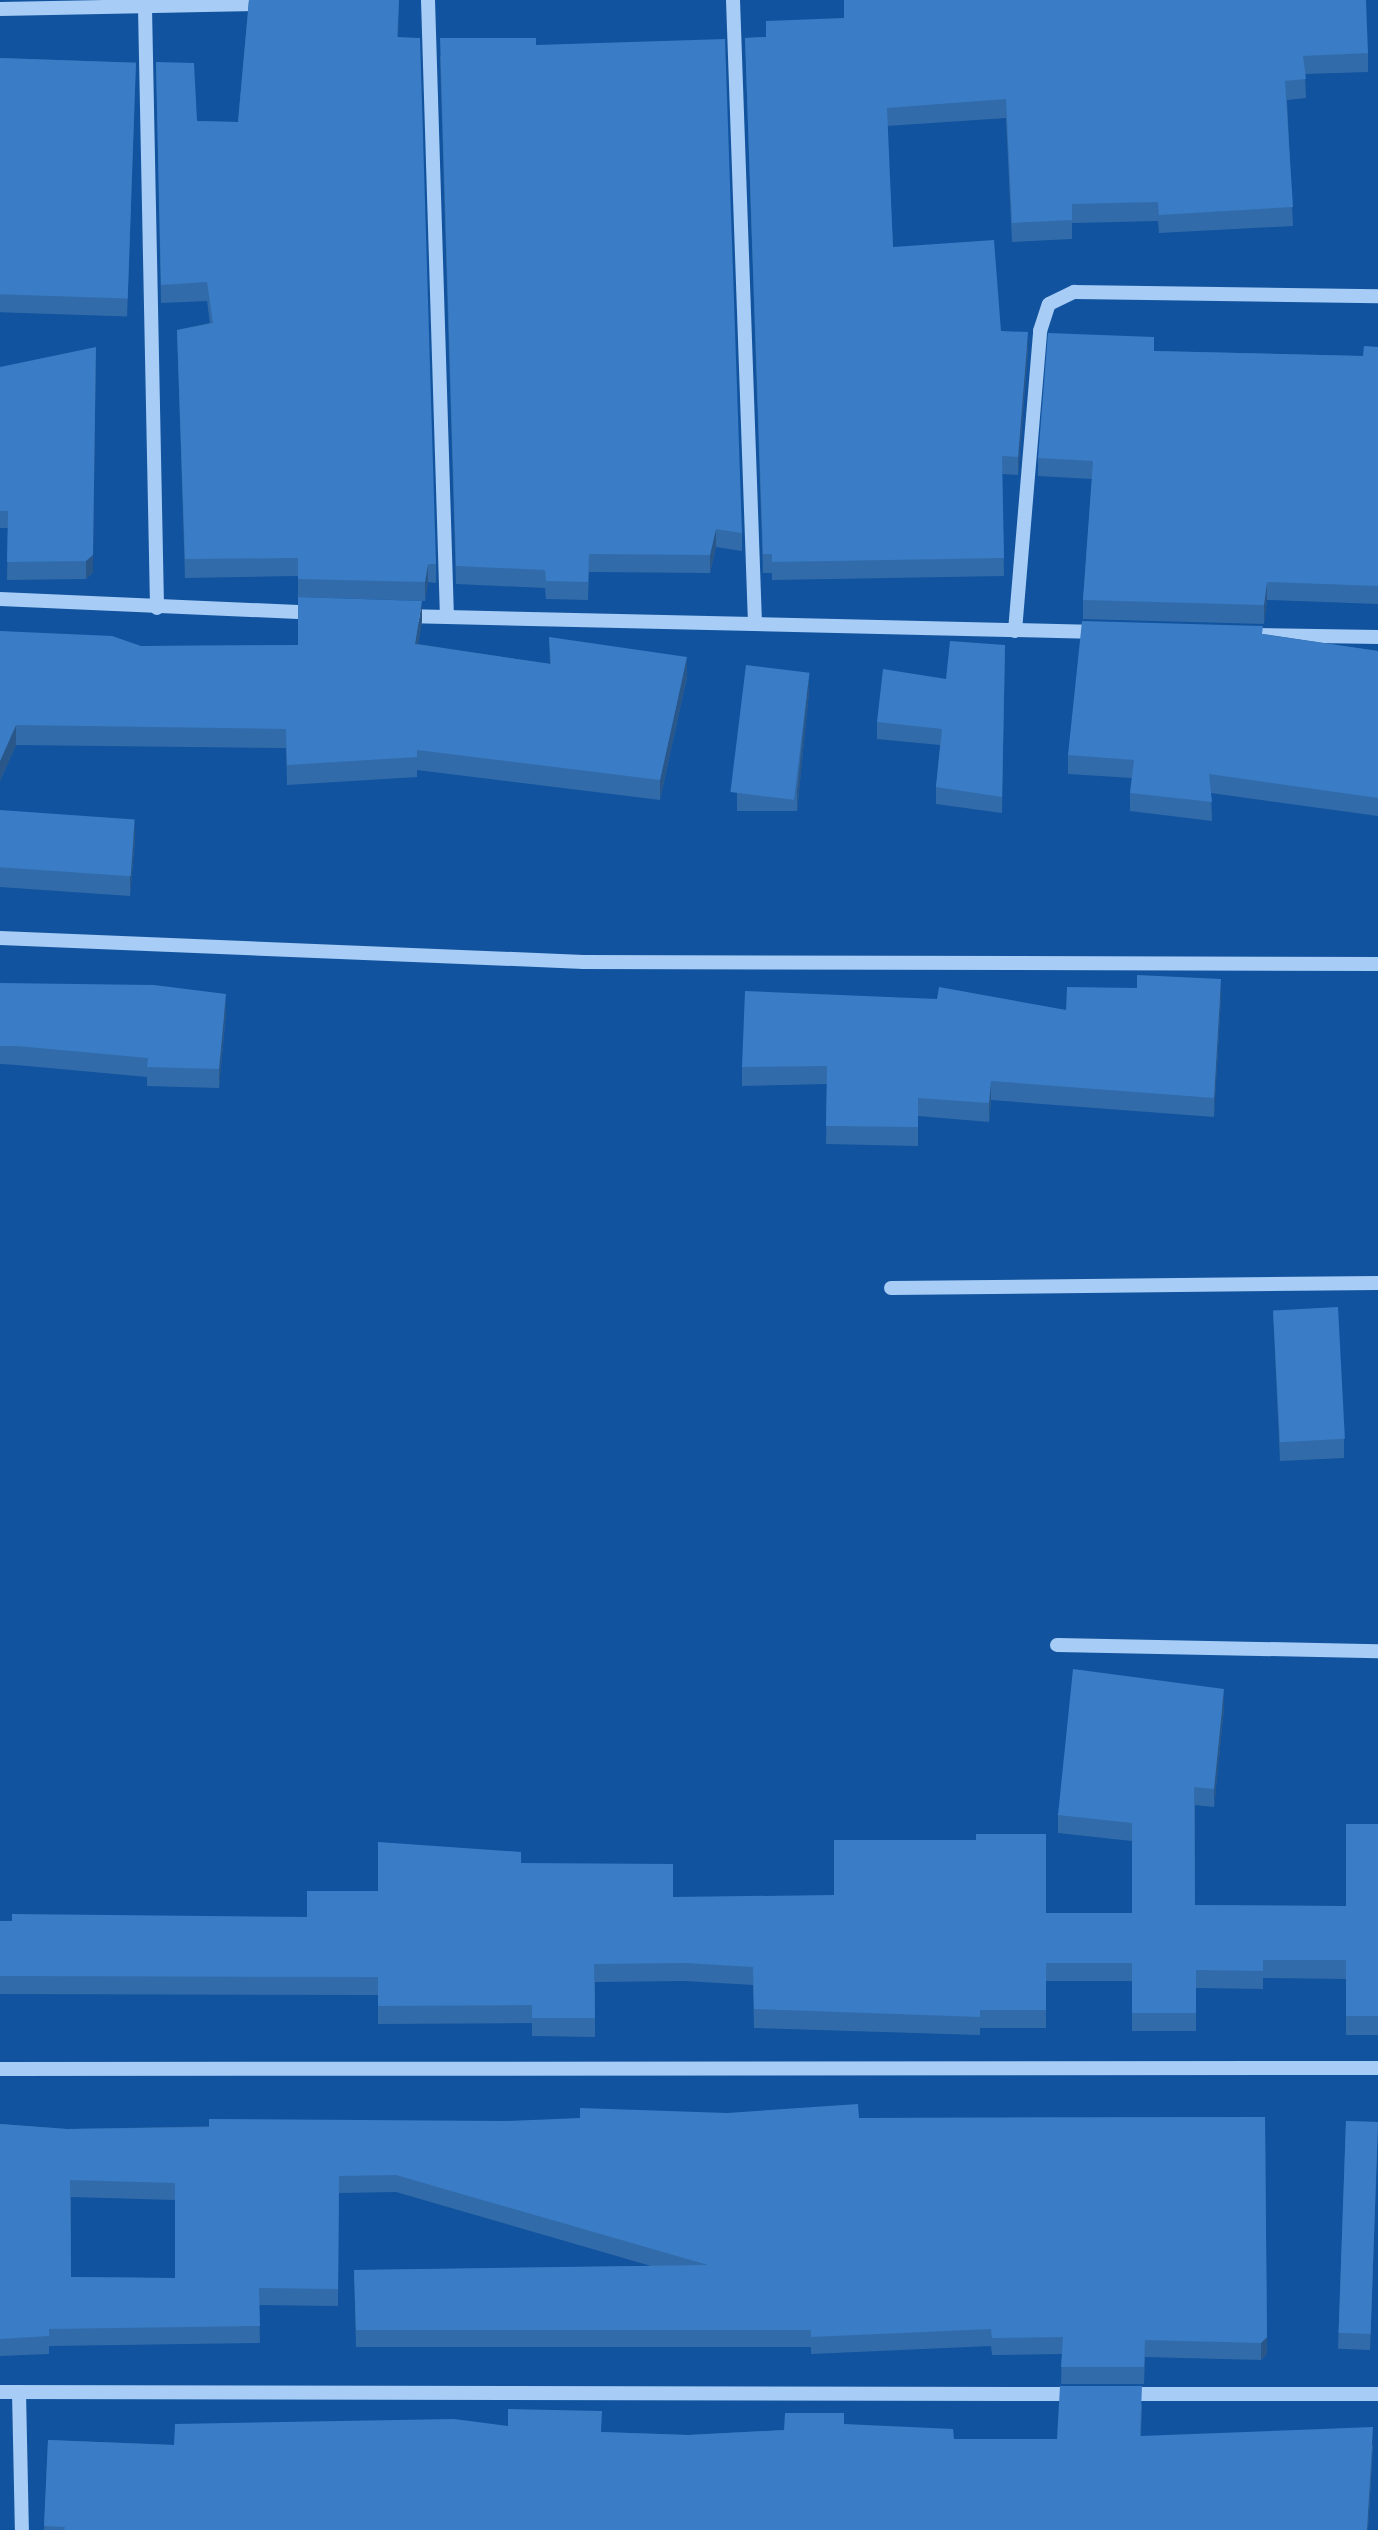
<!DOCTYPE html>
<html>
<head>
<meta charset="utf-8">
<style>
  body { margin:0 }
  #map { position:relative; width:1378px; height:2530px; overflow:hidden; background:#11539e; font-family:Barlow,sans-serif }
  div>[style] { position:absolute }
  .minor>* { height:14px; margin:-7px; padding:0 7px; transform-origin:7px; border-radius:7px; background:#a7ccf5 }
  .wall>* { inset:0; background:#326ba9; transform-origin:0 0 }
  .shaded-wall>* { inset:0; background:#29578a }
  .building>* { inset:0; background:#3a7cc5; transform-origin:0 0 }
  span { translate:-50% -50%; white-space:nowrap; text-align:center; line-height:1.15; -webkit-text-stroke:6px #11539e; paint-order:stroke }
</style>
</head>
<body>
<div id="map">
  <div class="minor">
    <i style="left:428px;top:0;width:617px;rotate:88.24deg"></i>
    <i style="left:733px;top:0;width:623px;rotate:87.98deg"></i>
    <i style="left:145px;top:8px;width:600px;rotate:88.85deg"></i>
    <i style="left:0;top:9px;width:268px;rotate:-1.1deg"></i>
    <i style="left:0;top:599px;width:315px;rotate:2.5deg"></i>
    <i style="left:404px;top:616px;width:695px;rotate:1.32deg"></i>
    <i style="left:1015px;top:631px;width:301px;rotate:-85.2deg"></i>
    <i style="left:1040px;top:331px;width:28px;rotate:-72deg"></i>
    <i style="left:1049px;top:304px;width:28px;rotate:-26deg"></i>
    <i style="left:1074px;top:292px;width:304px;rotate:0.8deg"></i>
    <i style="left:1252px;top:635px;width:126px;rotate:0.9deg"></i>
    <i style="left:0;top:938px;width:584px;rotate:2.35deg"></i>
    <i style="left:584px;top:962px;width:794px;rotate:0.14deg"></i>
    <i style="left:891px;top:1288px;width:487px;rotate:-0.6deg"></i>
    <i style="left:1057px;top:1645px;width:321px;rotate:1.1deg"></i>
    <i style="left:0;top:2069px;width:1378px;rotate:-0.04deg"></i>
    <i style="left:0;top:2392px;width:1076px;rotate:0.11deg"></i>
    <i style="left:19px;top:2392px;width:138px;rotate:88.8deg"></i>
    <i style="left:1124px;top:2394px;width:254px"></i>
  </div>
  <div class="wall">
    <i style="clip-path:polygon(249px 0,399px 0,398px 37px,436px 564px,436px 583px,428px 582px,425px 601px,298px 597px,298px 576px,185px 578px,177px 330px,210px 323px,207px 301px,161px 303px,156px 62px,197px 121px,238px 122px)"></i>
    <i style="clip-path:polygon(844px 18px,1368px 53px,1368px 72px,1305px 74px,1306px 98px,1287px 100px,1293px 226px,1159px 233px,1158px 221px,1072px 223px,1072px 239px,1012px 242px,1006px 118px,887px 126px,893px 247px,1001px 331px,1028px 350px,1018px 475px,1002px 474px,1004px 576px,772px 580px,772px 573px,763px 573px,745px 38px,766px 37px)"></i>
    <i style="clip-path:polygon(536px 45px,742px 533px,742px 551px,716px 547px,710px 573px,589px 572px,588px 600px,546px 599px,545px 588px,456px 584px,440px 56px)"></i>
    <i style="left:0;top:58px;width:136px;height:254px;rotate:2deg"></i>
    <i style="clip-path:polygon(1378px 347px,1378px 604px,1267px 600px,1264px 624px,1083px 619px,1083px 600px,1092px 479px,1038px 476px,1038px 458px,1154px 351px,1363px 356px)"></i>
    <i style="clip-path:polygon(0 367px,93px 572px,86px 579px,7px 580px,8px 528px,0 528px)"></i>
    <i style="clip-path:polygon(422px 621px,418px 644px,550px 664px,549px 637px,687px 677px,660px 800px,417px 770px,417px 777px,287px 785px,286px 748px,16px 745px,0 781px,0 631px,141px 646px,298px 645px)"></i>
    <i style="clip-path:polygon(1263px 634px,1378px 651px,1378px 816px,1211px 793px,1212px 821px,1130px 811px,1130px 793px,1132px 778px,1068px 774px,1068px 755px)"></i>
    <i style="clip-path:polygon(1005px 645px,1002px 813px,936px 804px,936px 787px,940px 745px,877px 739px,877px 722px)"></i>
    <i style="clip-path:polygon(809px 692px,797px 811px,737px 811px,737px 793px)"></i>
    <i style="clip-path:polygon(0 810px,135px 839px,130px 896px,0 887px)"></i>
    <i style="clip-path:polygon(0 983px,226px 1012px,219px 1088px,147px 1086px,147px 1077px,17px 1065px,0 1064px)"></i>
    <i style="clip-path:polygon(1221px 997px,1214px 1117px,991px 1100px,989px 1122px,918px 1116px,918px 1146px,826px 1144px,827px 1084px,742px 1086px,742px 1067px,1066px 1010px)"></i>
    <i style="clip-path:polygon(1273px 1311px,1344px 1439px,1344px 1458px,1280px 1461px)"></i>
    <i style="clip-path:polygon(1224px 1707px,1214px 1807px,1195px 1805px,1195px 1905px,1346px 1906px,1378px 1824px,1378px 2035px,1346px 2035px,1346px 1979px,1263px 1978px,1263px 1989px,1196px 1988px,1196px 2031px,1132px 2031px,1132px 1981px,1046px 1981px,1046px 2028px,980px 2028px,980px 2035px,754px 2028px,753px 1985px,685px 1981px,595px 1982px,595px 2037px,532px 2036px,532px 2023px,378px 2024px,378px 1995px,0 1994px,0 1921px,307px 1917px,378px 1891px,521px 1863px,673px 1897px,1046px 1913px,1132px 1913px,1132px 1841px,1058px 1833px,1058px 1815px)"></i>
    <i style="clip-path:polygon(evenodd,1265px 2117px,1267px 2354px,1261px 2360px,1145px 2357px,1144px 2384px,1061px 2384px,1062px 2354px,992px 2355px,991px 2346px,811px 2354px,811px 2347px,356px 2347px,354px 2270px,651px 2266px,396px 2192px,339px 2193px,338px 2306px,259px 2305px,260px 2343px,49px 2346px,49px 2354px,0 2356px,0 2124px,67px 2129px,505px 2121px,859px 2118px,1265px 2117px,71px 2197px,175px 2200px,175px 2278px,71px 2277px,71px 2197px)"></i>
    <i style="left:1346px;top:2121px;width:32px;height:228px;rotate:2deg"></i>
    <i style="clip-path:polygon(1142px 2404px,1141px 2436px,1373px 2445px,1368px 2530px,44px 2530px,48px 2440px,174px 2445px,508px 2426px,602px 2432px,688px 2435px,784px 2430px,844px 2424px,954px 2439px,1057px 2439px)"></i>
  </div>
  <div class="shaded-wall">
    <i style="clip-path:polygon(1028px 332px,1028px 350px,1018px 475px,1018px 457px)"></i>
    <i style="clip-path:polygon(96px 347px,93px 572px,86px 579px,86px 561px)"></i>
    <i style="clip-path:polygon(716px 529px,716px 547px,710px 573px,710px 555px)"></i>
    <i style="clip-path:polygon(428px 564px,428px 582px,425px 601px,425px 582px)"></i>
    <i style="clip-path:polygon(1267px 582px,1267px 600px,1264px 624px,1264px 605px)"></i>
    <i style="clip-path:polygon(422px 601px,422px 621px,415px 664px,415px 644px)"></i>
    <i style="clip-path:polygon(687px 657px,687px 677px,660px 800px,660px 780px)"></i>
    <i style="clip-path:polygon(809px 673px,809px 692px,797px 811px,797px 792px)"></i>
    <i style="clip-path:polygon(16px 725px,16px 745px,0 781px,0 761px)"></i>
    <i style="clip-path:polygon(135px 819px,135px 839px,130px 896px,130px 876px)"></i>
    <i style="clip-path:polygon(1221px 979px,1221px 997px,1214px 1117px,1214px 1098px)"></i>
    <i style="clip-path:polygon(226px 994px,226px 1012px,219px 1088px,219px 1069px)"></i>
    <i style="clip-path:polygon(991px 1081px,991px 1100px,989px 1122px,989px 1103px)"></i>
    <i style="clip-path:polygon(1224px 1689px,1224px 1707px,1214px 1807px,1214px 1789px)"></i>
    <i style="clip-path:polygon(1267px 2337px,1267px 2354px,1261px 2360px,1261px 2343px)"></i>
    <i style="clip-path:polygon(1373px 2427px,1368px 2530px,1367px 2530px)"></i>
  </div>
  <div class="building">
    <i style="clip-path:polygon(249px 0,399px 0,397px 37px,420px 38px,436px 564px,428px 564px,425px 582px,298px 579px,298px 558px,185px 559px,177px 330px,213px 323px,207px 282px,161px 285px,156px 62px,194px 63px,197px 121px,238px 122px)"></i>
    <i style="clip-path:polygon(844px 0,1366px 0,1368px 53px,1303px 56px,1306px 79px,1285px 81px,1293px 207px,1159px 215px,1158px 202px,1072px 204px,1072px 220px,1012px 223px,1006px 99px,887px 108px,893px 247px,994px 240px,1001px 331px,1028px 332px,1018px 457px,1002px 456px,1004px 558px,772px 562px,772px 554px,763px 554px,745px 38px,766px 37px,766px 21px,844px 18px)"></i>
    <i style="clip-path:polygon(440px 38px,536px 38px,536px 45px,725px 39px,742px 533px,716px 529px,710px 555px,589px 554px,588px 582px,546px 581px,545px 570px,456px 566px)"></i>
    <i style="left:0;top:58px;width:136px;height:236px;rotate:2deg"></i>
    <i style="clip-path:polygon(1048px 333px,1154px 337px,1154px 351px,1363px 356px,1364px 346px,1378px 347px,1378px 586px,1267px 582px,1264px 605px,1083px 600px,1093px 461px,1038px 458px)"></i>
    <i style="clip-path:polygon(96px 347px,93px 555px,86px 561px,7px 562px,8px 511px,0 511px,0 367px)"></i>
    <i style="clip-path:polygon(298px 597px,422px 601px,415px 644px,551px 664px,549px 637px,687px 657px,660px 780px,417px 750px,417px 757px,287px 765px,286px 729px,16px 725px,0 761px,0 631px,112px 636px,141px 646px,298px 645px)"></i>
    <i style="clip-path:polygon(1082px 621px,1263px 626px,1262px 634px,1378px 651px,1378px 798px,1209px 774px,1212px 802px,1130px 793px,1134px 760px,1068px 755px)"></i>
    <i style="clip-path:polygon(950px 641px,1005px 645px,1002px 797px,936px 787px,942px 729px,877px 722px,883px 669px,946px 679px)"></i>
    <i style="left:746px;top:665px;width:64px;height:128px;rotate:7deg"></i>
    <i style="left:0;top:810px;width:135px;height:57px;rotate:4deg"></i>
    <i style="clip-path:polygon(1137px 975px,1221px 979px,1214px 1098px,991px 1081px,989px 1103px,918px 1098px,918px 1127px,826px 1126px,827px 1066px,742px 1067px,745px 991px,937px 999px,939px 987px,1066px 1010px,1067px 987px,1137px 988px)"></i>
    <i style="clip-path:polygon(0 983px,154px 985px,226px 994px,219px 1069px,147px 1067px,148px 1058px,17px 1046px,0 1046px)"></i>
    <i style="left:1338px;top:1307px;width:132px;height:65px;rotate:87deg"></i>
    <i style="clip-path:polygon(1073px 1669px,1224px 1689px,1214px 1789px,1194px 1787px,1195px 1905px,1346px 1906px,1346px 1824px,1378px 1824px,1378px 2016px,1346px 2016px,1346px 1960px,1263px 1960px,1263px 1971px,1196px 1970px,1196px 2013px,1132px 2013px,1132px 1963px,1046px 1963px,1046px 2010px,980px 2010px,980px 2017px,754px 2009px,753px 1967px,685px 1963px,594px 1964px,595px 2018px,532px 2018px,532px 2005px,378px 2006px,378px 1977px,0 1976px,0 1921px,12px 1921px,12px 1914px,307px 1917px,307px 1891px,378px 1891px,378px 1842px,521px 1852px,521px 1863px,673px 1864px,673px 1897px,834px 1895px,834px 1840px,976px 1840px,976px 1834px,1046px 1834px,1046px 1913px,1132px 1913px,1132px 1823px,1058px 1815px)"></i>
    <i style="clip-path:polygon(evenodd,858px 2104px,859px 2118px,1265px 2117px,1267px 2337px,1261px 2343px,1145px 2340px,1144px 2367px,1061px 2367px,1063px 2337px,992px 2338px,991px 2329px,811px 2337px,811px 2330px,356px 2330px,354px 2270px,708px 2265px,396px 2175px,339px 2176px,338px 2289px,259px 2288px,260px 2326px,49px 2329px,49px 2336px,0 2339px,0 2124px,67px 2129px,209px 2127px,209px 2119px,505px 2121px,580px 2118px,580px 2108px,727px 2113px,858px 2104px,70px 2180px,175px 2183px,175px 2278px,71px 2277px,70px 2180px)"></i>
    <i style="left:1346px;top:2121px;width:32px;height:212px;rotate:2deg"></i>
    <i style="clip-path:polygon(1060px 2386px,1142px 2386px,1140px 2436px,1373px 2427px,1367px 2530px,64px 2530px,65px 2527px,44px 2526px,48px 2440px,174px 2445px,175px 2424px,454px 2419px,508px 2426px,508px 2409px,602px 2411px,601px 2432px,688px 2435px,784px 2430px,785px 2413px,844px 2413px,844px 2424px,953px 2429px,954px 2439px,1057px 2439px)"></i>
  </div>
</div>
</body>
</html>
